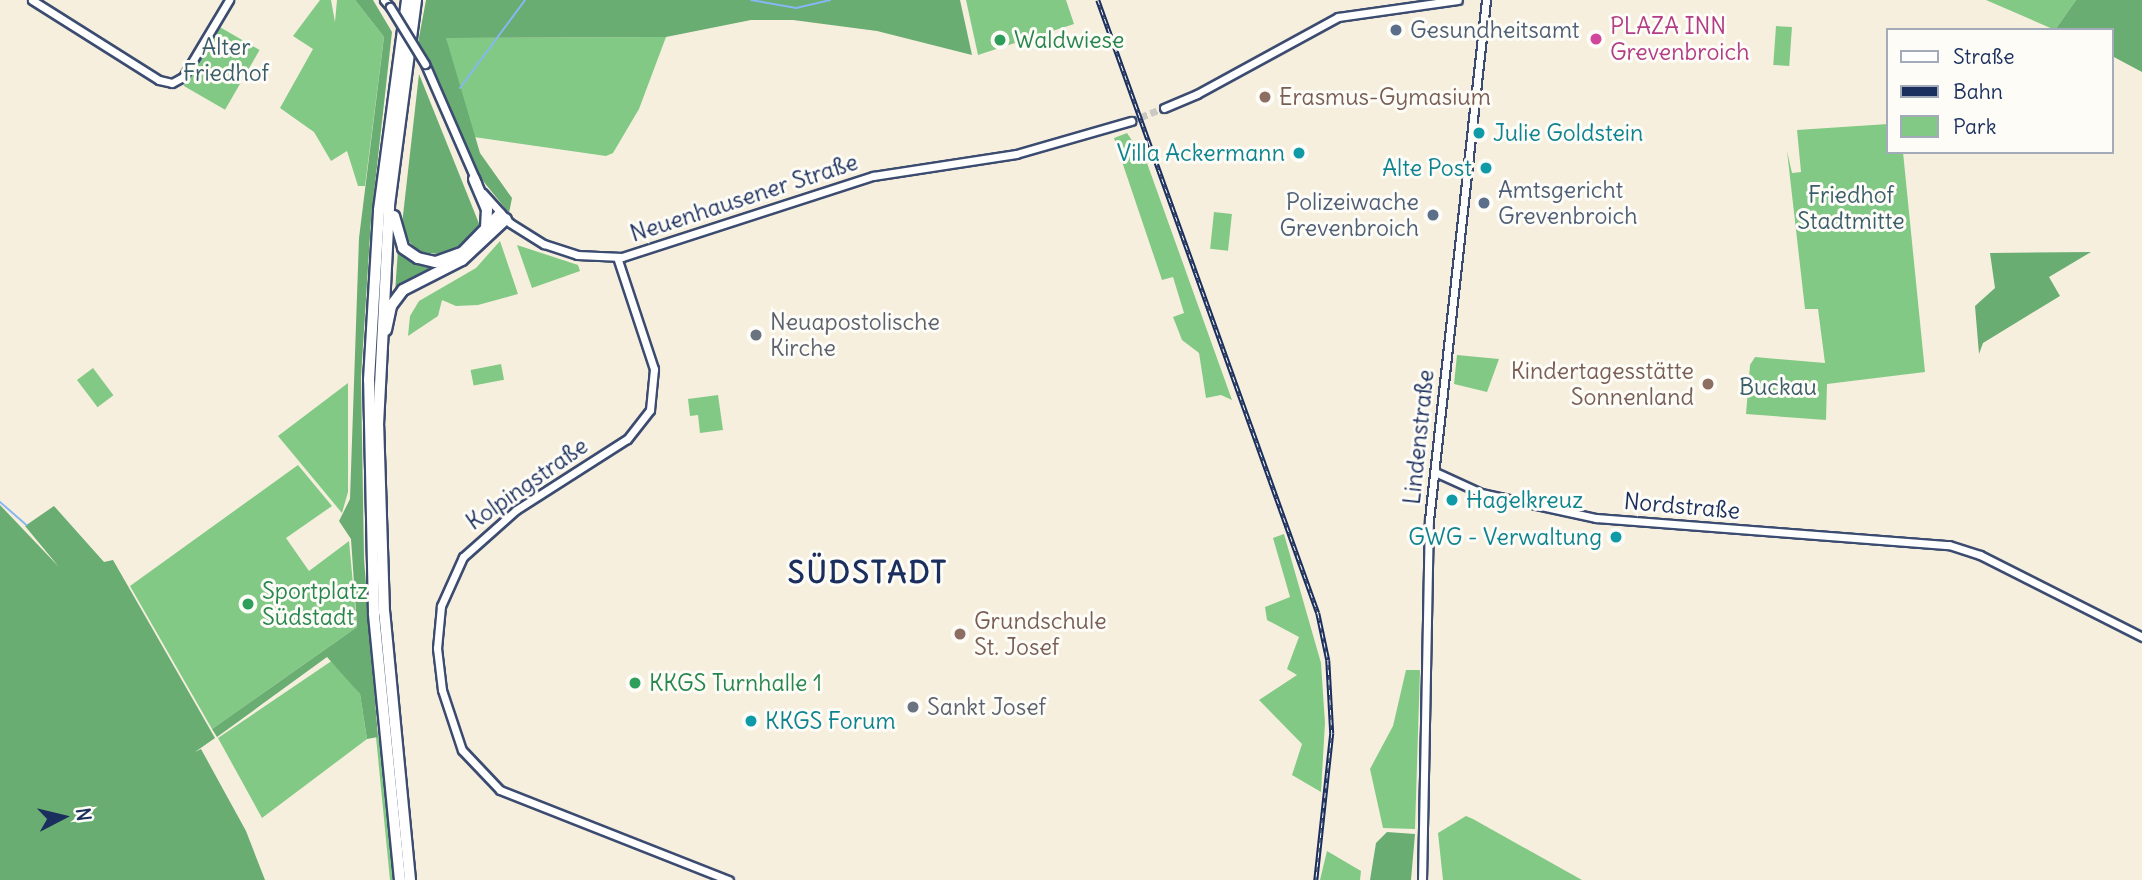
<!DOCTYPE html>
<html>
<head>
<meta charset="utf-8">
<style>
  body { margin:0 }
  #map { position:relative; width:2142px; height:880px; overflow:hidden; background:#f7efde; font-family:Delius,sans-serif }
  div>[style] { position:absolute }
  .green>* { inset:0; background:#82c985; transform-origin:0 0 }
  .forest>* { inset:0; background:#69ad72 }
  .stream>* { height:2px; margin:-1px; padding:0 1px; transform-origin:1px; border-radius:1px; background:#87b7f2 }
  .secondary-tunnel>* { height:7px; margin-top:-3.5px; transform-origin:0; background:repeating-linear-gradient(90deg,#cbc9c4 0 7px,transparent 0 10.5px) }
  .roads { filter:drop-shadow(2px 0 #3c4c71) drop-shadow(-2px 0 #3c4c71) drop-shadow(0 2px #3c4c71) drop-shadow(0 -2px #3c4c71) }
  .secondary>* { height:7px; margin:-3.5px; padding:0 3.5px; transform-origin:3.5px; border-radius:3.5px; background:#fff }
  .highway>* { height:10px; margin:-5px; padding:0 5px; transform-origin:5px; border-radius:5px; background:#fff }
  .rail>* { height:4.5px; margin-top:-2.25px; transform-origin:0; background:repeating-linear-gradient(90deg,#fdfcf7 0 5px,#1b2f5e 0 10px); box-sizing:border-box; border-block:2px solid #1b2f5e }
  .bridges { filter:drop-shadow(2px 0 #3c4c71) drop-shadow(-2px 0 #3c4c71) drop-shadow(0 2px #3c4c71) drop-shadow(0 -2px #3c4c71) }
  .secondary-bridge>* { height:7px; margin:-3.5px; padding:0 3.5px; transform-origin:3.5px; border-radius:3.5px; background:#fff }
  .dots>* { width:19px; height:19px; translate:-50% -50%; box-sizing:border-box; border:4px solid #fdfcf7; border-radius:50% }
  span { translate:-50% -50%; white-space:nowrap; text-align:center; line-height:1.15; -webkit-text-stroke:6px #fdfcf7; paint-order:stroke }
  .hotel-label { font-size:23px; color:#b23c85 }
  .left { translate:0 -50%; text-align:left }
  .service-label { font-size:23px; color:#4e5e75 }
  .right { translate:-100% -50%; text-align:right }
  .leisure-label { font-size:23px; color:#27864d }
  .park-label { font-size:23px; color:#3a5d6a }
  .education-label { font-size:23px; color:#785e54 }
  .culture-label { font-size:23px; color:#0d838f }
  .street-label { font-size:23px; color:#1b2f5e }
  .worship-label { font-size:23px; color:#5b616d }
  .district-label { font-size:30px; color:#1b2f5e; font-weight:700; letter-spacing:2px }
  .legend { position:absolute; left:1886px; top:28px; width:228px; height:126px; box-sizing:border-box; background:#fdfcf7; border:2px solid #a3aaba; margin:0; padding:9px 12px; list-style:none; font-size:21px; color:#1b2f5e }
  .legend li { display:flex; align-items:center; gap:14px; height:35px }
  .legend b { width:35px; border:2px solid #a3aaba }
  .north { position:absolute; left:28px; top:782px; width:70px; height:70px; -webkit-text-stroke:5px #fdfcf7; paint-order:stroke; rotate:83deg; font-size:19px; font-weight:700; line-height:28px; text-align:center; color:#1b2f5e }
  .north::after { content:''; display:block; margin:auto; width:24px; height:32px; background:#1b2f5e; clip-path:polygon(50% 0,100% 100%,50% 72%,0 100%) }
</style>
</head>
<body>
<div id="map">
  <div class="green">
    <i style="clip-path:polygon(320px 0,331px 0,335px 22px,337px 0,355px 0,384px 37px,365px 186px,358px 186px,347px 151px,331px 161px,314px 132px,280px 108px,313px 49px,293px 36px)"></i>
    <i style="clip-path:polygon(966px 0,1066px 0,1074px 24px,978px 55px)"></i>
    <i style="clip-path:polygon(1986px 0,2076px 0,2055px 30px)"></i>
    <i style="left:218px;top:26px;width:48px;height:69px;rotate:30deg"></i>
    <i style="left:1776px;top:26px;width:16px;height:39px;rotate:4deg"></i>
    <i style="clip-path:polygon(666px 37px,639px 109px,613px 153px,606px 156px,474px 137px,445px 38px)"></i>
    <i style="clip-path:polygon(1888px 124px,1888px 152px,1903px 152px,1925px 372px,1827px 384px,1826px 420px,1746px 414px,1750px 365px,1755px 357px,1825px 363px,1818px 309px,1805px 309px,1787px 151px,1792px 173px,1801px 172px,1797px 130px)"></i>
    <i style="clip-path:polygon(1127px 133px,1147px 163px,1232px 400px,1221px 395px,1206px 398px,1199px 353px,1182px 340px,1173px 317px,1184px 313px,1173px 277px,1162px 280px,1114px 138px)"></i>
    <i style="left:1214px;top:212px;width:18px;height:37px;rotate:6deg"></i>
    <i style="clip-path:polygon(500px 241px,518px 294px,478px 305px,456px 306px,442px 300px,438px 316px,408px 336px,410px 316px,419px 301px,476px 268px)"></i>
    <i style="clip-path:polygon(517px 245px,578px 265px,580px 271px,532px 288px)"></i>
    <i style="clip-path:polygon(1457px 355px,1499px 359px,1487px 392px,1454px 384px)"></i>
    <i style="left:501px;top:364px;width:16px;height:31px;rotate:79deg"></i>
    <i style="left:93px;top:368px;width:34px;height:20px;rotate:53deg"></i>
    <i style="clip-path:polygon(348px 383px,348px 492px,342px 513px,278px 436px)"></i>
    <i style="clip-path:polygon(718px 395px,723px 430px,700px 433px,698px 415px,690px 416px,688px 399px)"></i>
    <i style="clip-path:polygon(298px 465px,332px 506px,286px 538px,309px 571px,349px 541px,357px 627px,212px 729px,130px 586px)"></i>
    <i style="clip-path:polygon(1284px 534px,1321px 663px,1325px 723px,1321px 792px,1292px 775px,1302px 744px,1259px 700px,1297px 675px,1287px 669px,1299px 637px,1267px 620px,1265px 607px,1290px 597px,1273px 538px)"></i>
    <i style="clip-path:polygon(333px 660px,360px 694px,367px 739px,262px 818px,218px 738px)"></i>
    <i style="clip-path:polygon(1406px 670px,1420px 670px,1415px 829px,1383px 828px,1370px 769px,1393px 726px)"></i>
    <i style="clip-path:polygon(376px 737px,379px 737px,395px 880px,390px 880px)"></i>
    <i style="clip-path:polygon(1466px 816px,1473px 819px,1582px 880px,1443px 880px,1438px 833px)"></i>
    <i style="clip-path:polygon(1327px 851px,1361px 871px,1360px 880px,1320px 880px)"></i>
  </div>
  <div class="forest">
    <i style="clip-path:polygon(355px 0,373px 0,392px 32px,371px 220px,361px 377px,364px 559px,378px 737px,367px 739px,360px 694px,327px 657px,217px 737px,212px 729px,357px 627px,351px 539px,339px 521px,350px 499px,359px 238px,384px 37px)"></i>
    <i style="clip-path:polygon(426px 0,960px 0,972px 55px,877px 31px,793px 20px,751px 20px,666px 37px,446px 38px,480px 153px,512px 198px,509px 213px,475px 171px,418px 43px)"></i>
    <i style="clip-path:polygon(2076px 0,2142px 0,2142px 72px,2112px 56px,2112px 30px,2055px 30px)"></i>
    <i style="clip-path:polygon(419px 74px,480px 226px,449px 255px,419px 252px,401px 233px)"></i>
    <i style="clip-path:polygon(398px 249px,417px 264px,441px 268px,410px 280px,395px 293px)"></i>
    <i style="clip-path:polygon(2091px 252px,2049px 277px,2060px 296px,1983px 343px,1979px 354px,1975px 306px,1995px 288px,1990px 253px)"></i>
    <i style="clip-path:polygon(0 505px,59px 567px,25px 526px,54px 506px,104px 562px,113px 560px,215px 738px,195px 752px,201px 749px,246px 831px,265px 880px,0 880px)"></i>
    <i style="clip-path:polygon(1387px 832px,1415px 834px,1411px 880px,1370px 880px,1376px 843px)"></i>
  </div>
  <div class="stream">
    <i style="left:751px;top:0;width:46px;rotate:10.1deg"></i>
    <i style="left:796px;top:8px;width:35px;rotate:-13deg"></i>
    <i style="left:460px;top:88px;width:109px;rotate:-53.5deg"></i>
    <i style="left:0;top:502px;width:35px;rotate:41deg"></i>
  </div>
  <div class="secondary-tunnel">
    <i style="left:1131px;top:121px;width:35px;rotate:-22deg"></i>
  </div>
  <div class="roads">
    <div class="secondary">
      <i style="left:32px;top:0;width:150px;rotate:32.2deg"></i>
      <i style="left:159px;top:80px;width:13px;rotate:13deg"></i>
      <i style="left:172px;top:83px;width:13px;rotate:-29deg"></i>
      <i style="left:183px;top:77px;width:90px;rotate:-59.1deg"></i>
      <i style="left:384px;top:0;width:9px;rotate:49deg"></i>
      <i style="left:425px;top:64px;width:130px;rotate:66.4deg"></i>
      <i style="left:1164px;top:108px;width:36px;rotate:-23deg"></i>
      <i style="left:1197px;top:94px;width:161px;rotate:-28.6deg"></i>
      <i style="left:1338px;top:17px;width:121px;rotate:-8.1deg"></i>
      <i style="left:483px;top:193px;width:40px;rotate:48deg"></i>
      <i style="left:510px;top:223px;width:40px;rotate:32deg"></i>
      <i style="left:544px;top:244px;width:35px;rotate:18deg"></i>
      <i style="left:577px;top:255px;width:45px;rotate:2.5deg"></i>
      <i style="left:622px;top:257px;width:264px;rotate:-17.9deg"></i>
      <i style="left:873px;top:176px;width:145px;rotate:-8.7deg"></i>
      <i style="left:1016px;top:154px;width:120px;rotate:-16deg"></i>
      <i style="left:617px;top:257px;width:118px;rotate:71.7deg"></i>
      <i style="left:654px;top:369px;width:41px;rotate:95.6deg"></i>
      <i style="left:650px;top:410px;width:37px;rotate:128deg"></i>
      <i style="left:627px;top:439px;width:132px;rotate:147.4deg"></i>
      <i style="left:516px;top:510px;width:71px;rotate:138.4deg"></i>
      <i style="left:463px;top:557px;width:54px;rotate:114.2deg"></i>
      <i style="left:441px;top:606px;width:42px;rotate:95.4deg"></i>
      <i style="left:437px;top:648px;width:42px;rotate:83.2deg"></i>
      <i style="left:442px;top:690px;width:63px;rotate:71.6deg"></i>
      <i style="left:462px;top:750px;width:55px;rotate:46.5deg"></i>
      <i style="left:500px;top:790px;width:246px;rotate:21.5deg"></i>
      <i style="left:1435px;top:472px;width:51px;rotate:24.5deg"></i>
      <i style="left:1481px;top:493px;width:118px;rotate:12.3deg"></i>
      <i style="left:1596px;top:518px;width:354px;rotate:4.4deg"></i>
      <i style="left:1949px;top:545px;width:33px;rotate:18deg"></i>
      <i style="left:1980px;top:555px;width:182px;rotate:26.8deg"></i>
      <i style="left:1422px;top:880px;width:360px;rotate:-88.9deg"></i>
      <i style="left:1429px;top:520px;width:523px;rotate:-83.74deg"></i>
    </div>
    <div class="highway">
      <i style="left:474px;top:179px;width:33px;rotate:67deg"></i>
      <i style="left:487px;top:209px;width:19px;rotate:93deg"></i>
      <i style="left:394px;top:216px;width:33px;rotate:74deg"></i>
      <i style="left:403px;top:248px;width:18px;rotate:34deg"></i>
      <i style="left:418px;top:258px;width:18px;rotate:13deg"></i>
      <i style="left:436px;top:262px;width:29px;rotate:-20deg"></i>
      <i style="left:463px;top:252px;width:53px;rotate:-45.8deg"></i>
      <i style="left:386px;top:330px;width:25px;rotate:-78deg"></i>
      <i style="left:391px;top:306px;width:20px;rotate:-53deg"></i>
      <i style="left:403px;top:290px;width:66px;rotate:-27deg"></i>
      <i style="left:462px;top:260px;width:60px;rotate:-43deg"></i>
      <i style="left:400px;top:880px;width:268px;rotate:-95.6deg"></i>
      <i style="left:374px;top:613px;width:233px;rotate:-91.2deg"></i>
      <i style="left:369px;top:380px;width:170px;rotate:-86.6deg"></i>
      <i style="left:379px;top:210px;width:212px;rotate:-82.4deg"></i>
      <i style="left:410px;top:880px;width:269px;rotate:-95.5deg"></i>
      <i style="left:384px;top:612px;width:187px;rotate:-91.8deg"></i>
      <i style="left:378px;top:425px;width:220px;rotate:-87.1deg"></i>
      <i style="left:389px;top:205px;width:207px;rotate:-82.5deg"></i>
    </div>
  </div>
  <div class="rail">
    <i style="left:1098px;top:0;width:651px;rotate:70.26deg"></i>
    <i style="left:1318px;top:613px;width:48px;rotate:78deg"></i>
    <i style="left:1328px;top:660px;width:73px;rotate:86.9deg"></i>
    <i style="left:1332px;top:733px;width:148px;rotate:96.2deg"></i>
  </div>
  <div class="bridges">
    <div class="secondary-bridge">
      <i style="left:390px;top:7px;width:67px;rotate:58.4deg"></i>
    </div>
  </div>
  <div class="dots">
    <i style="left:1396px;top:30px;background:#5c6f8a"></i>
    <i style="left:1596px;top:39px;background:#d1479c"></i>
    <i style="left:1000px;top:40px;background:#2e9e5b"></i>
    <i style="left:1265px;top:97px;background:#8d6e63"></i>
    <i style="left:1479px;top:133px;background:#0f9aa8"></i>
    <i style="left:1299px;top:153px;background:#0f9aa8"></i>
    <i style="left:1486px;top:168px;background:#0f9aa8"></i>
    <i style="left:1484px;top:203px;background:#5c6f8a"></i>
    <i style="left:1433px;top:215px;background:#5c6f8a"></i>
    <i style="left:756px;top:335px;background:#6b7280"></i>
    <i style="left:1708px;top:384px;background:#8d6e63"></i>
    <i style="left:1452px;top:500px;background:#0f9aa8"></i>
    <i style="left:1616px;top:537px;background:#0f9aa8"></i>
    <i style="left:248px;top:604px;background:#2e9e5b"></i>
    <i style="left:960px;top:634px;background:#8d6e63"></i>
    <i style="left:635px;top:683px;background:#2e9e5b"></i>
    <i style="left:913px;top:707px;background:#6b7280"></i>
    <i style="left:751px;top:721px;background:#0f9aa8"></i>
  </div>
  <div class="hotel-label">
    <span class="left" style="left:1610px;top:39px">PLAZA INN<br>Grevenbroich</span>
  </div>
  <div class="service-label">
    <span class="left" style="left:1410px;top:30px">Gesundheitsamt</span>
    <span class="left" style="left:1498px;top:203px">Amtsgericht<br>Grevenbroich</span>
    <span class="right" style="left:1419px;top:215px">Polizeiwache<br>Grevenbroich</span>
  </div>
  <div class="leisure-label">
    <span class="left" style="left:1014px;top:40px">Waldwiese</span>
    <span class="left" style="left:262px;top:604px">Sportplatz<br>Südstadt</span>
    <span class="left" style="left:649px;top:683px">KKGS Turnhalle 1</span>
  </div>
  <div class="park-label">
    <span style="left:226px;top:60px">Alter<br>Friedhof</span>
    <span style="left:1851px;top:208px">Friedhof<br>Stadtmitte</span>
    <span style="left:1778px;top:387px">Buckau</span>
  </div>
  <div class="education-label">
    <span class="left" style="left:1279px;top:97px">Erasmus-Gymasium</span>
    <span class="right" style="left:1694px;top:384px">Kindertagesstätte<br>Sonnenland</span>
    <span class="left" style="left:974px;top:634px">Grundschule<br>St. Josef</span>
  </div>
  <div class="culture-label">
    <span class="left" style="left:1493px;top:133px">Julie Goldstein</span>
    <span class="right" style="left:1285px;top:153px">Villa Ackermann</span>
    <span class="right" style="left:1472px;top:168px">Alte Post</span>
    <span class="left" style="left:1466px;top:500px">Hagelkreuz</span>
    <span class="right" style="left:1602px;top:537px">GWG - Verwaltung</span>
    <span class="left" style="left:765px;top:721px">KKGS Forum</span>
  </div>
  <div class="street-label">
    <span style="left:744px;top:198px;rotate:-18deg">Neuenhausener Straße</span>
    <span style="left:1419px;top:437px;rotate:-84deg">Lindenstraße</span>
    <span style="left:527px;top:484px;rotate:-35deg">Kolpingstraße</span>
    <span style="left:1682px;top:506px;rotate:5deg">Nordstraße</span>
  </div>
  <div class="worship-label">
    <span class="left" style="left:770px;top:335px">Neuapostolische<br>Kirche</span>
    <span class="left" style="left:927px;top:707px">Sankt Josef</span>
  </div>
  <div class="district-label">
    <span style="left:868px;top:572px">SÜDSTADT</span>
  </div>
  <ul class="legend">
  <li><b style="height:9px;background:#fff"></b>Straße</li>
  <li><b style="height:9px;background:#1b2f5e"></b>Bahn</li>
  <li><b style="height:19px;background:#82c985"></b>Park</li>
  </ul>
  <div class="north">N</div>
</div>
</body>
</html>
